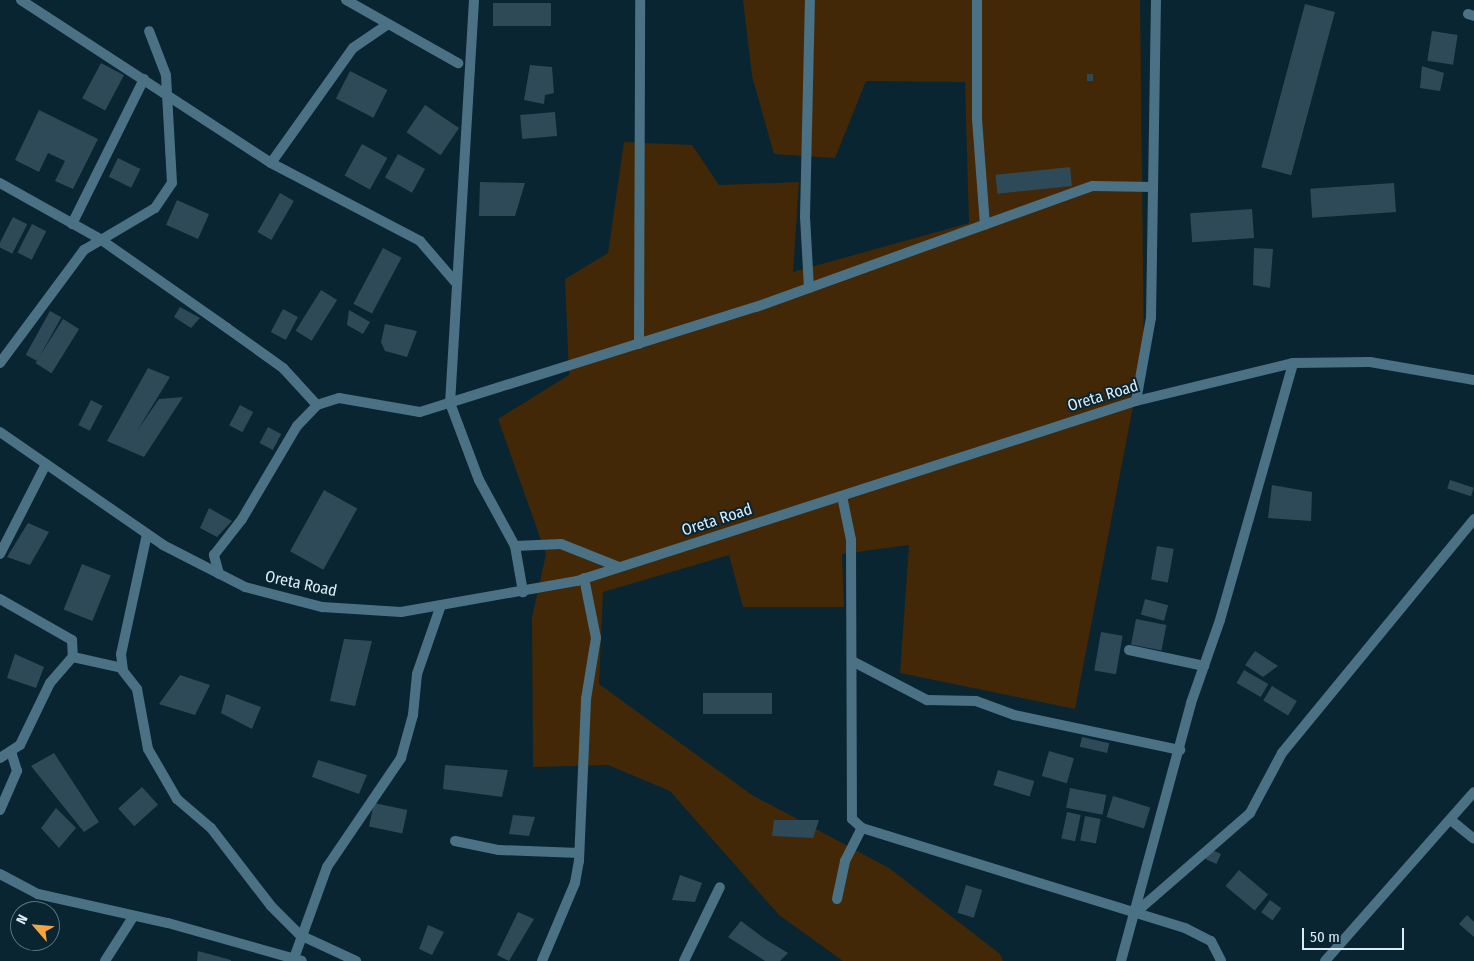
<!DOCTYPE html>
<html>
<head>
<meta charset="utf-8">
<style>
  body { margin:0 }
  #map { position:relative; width:1474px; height:961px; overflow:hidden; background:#082531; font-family:"Fira Sans Condensed",sans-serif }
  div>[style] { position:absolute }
  .green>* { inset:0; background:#422806 }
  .building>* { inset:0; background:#2e4a58; transform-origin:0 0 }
  .minor>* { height:10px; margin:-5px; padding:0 5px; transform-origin:5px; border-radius:5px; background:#4b7185 }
  .tertiary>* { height:10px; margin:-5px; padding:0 5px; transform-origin:5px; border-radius:5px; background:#4b7185 }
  span { translate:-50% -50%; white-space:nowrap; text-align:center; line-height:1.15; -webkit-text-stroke:4px #082531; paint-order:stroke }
  .street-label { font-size:16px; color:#dcecf5 }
  .north { position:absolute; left:10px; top:901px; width:50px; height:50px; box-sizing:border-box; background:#082531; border:1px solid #5d757f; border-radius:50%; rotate:297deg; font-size:14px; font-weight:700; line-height:20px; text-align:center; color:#dcecf5 }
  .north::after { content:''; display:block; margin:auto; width:18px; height:22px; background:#f3a443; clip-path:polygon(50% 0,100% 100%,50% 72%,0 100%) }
  .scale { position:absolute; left:1302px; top:928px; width:102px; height:22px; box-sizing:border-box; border:2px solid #dcecf5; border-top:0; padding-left:6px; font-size:15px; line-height:18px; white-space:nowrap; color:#dcecf5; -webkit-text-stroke:4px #082531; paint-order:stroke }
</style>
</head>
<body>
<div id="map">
  <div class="green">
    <i style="clip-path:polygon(743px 0,1140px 0,1144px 349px,1075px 709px,900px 673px,909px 545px,842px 554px,844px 607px,743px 607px,729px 555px,603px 592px,599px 684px,752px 795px,889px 868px,1000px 954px,1003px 961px,843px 961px,779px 915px,670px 791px,608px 765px,533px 767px,532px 617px,546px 554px,498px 419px,569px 375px,565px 279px,608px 253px,624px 142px,692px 145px,719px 185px,799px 182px,793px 272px,969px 223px,965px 82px,866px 81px,835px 158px,774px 154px,752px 76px)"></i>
  </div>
  <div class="building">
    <i style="left:493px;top:3px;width:58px;height:23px"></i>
    <i style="left:1305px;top:4px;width:31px;height:169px;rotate:15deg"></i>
    <i style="left:1432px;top:31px;width:26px;height:30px;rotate:9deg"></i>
    <i style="left:101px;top:63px;width:26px;height:40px;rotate:28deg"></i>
    <i style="clip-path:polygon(530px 65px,552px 67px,554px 93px,545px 95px,544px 104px,524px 100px)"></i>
    <i style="clip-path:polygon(1422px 66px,1444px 73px,1440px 91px,1420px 88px)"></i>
    <i style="left:350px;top:71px;width:42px;height:31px;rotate:27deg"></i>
    <i style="left:1087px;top:74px;width:6px;height:7px"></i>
    <i style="left:425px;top:105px;width:41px;height:33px;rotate:34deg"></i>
    <i style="clip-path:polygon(39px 110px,98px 139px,73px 189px,55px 181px,65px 161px,48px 153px,39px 172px,15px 160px)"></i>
    <i style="left:555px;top:112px;width:24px;height:35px;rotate:85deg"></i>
    <i style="left:362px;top:144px;width:29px;height:36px;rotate:29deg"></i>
    <i style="left:398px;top:154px;width:31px;height:27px;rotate:29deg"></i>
    <i style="left:118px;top:158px;width:25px;height:21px;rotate:26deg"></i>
    <i style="left:1070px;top:167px;width:19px;height:75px;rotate:84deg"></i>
    <i style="clip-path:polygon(480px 182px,525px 183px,515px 216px,479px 216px)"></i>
    <i style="left:1394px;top:183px;width:29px;height:84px;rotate:86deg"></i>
    <i style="left:280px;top:193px;width:16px;height:45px;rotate:30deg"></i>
    <i style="left:177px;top:200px;width:35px;height:27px;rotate:24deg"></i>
    <i style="left:1252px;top:209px;width:29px;height:62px;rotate:86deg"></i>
    <i style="left:13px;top:217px;width:16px;height:33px;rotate:27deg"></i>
    <i style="left:32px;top:224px;width:16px;height:32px;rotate:27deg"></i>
    <i style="left:383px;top:248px;width:21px;height:63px;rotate:28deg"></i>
    <i style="clip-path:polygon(1254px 248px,1273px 249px,1270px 288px,1253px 285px)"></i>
    <i style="left:321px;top:290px;width:19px;height:48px;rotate:32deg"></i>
    <i style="clip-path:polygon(180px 307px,200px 318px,191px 328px,174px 317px)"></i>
    <i style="left:283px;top:309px;width:17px;height:26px;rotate:28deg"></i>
    <i style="clip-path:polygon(349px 310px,370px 322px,363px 334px,347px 325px)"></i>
    <i style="left:50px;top:311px;width:13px;height:50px;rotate:29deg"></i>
    <i style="left:63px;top:319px;width:19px;height:52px;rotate:32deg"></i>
    <i style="clip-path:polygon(385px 324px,417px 331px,407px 357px,385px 351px,381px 342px)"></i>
    <i style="clip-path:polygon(148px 368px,170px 377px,137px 431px,159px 399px,183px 397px,144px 457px,107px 441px)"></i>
    <i style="left:91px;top:400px;width:13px;height:28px;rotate:27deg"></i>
    <i style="left:240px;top:405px;width:15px;height:23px;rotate:28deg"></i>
    <i style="left:268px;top:427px;width:15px;height:18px;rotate:28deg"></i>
    <i style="left:1450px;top:480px;width:25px;height:9px;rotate:18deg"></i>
    <i style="clip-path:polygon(1272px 485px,1312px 492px,1311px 521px,1268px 518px)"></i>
    <i style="left:324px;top:490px;width:38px;height:70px;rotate:29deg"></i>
    <i style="clip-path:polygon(209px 508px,232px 521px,217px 537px,200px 528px)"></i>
    <i style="clip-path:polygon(28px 523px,49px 532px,30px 565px,7px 557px)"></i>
    <i style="left:1157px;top:546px;width:17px;height:34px;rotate:10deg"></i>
    <i style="left:82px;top:564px;width:31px;height:49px;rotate:22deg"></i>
    <i style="left:1145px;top:599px;width:24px;height:16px;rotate:15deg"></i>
    <i style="left:1136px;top:619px;width:31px;height:26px;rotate:11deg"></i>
    <i style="left:1101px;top:632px;width:22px;height:39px;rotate:10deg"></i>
    <i style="clip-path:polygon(344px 639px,372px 641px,355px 706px,330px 701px)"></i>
    <i style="clip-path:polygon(1255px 651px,1278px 666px,1263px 677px,1245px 665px)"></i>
    <i style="clip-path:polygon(15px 654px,44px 667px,36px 688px,7px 678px)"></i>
    <i style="left:1244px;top:670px;width:28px;height:15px;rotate:30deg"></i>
    <i style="clip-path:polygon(180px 675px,210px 685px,195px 715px,159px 704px)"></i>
    <i style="left:1272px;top:686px;width:29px;height:17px;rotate:31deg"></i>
    <i style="left:703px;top:693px;width:69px;height:21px"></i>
    <i style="clip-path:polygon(226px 694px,261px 707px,252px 729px,221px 713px)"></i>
    <i style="left:1082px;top:737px;width:28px;height:10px;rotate:13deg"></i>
    <i style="left:1049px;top:751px;width:26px;height:26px;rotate:16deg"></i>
    <i style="clip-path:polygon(54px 753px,99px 822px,84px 832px,31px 766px)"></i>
    <i style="clip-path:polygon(318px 760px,367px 775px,359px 794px,312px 777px)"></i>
    <i style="clip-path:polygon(445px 765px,508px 770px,502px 797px,443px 789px)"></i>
    <i style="left:998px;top:770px;width:38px;height:16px;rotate:17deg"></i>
    <i style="left:142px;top:787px;width:24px;height:32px;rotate:48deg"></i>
    <i style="left:1070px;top:788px;width:37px;height:20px;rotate:11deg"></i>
    <i style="left:1113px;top:796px;width:39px;height:22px;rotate:17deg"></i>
    <i style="left:374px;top:803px;width:34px;height:24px;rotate:12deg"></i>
    <i style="clip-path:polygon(56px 808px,76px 828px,59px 848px,41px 828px)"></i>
    <i style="left:1067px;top:812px;width:14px;height:27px;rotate:12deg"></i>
    <i style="clip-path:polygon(513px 815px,535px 817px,529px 836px,509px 834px)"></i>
    <i style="left:1085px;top:816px;width:16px;height:25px;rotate:11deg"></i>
    <i style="clip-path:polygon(774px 820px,819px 820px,813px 838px,772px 836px)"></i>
    <i style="left:1210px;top:849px;width:12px;height:11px;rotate:24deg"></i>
    <i style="left:1239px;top:870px;width:38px;height:21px;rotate:40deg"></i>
    <i style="clip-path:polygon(680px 875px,702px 883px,695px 902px,672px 900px)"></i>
    <i style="left:966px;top:885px;width:17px;height:29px;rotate:17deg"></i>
    <i style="left:1270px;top:900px;width:14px;height:15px;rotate:36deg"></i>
    <i style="clip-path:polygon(518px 912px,534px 919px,509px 961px,497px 955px)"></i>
    <i style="clip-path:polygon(1467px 915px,1474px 922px,1474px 937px,1459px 924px)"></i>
    <i style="clip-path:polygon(741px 921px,765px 939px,788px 953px,780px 961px,765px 961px,728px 937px)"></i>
    <i style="clip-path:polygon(428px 925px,444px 932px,432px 955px,419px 949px)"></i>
    <i style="clip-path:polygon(198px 951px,231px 960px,231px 961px,197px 961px)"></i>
  </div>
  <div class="minor">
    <i style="left:21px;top:0;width:298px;rotate:33.1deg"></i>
    <i style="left:271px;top:163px;width:168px;rotate:27.6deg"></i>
    <i style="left:420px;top:241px;width:57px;rotate:49.3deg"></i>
    <i style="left:346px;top:0;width:129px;rotate:29.4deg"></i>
    <i style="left:474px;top:0;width:404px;rotate:93.4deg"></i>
    <i style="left:450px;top:403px;width:82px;rotate:69.4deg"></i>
    <i style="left:479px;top:480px;width:75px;rotate:61.4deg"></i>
    <i style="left:515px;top:546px;width:47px;rotate:80.1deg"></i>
    <i style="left:977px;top:0;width:119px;rotate:90deg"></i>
    <i style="left:977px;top:119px;width:106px;rotate:85.7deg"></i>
    <i style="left:1468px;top:14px;width:6px;rotate:18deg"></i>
    <i style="left:271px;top:163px;width:141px;rotate:-54.5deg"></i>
    <i style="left:353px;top:48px;width:42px;rotate:-34.4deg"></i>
    <i style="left:0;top:183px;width:115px;rotate:29.2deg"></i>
    <i style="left:100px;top:239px;width:155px;rotate:35deg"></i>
    <i style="left:227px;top:328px;width:69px;rotate:35.5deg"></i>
    <i style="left:283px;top:368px;width:50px;rotate:47.4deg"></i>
    <i style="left:72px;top:224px;width:162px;rotate:-63.6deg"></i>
    <i style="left:809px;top:288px;width:71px;rotate:-93.2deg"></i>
    <i style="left:805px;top:217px;width:217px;rotate:-88.7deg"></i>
    <i style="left:639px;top:344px;width:344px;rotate:-89.8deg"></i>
    <i style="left:0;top:363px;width:141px;rotate:-53.4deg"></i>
    <i style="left:84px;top:250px;width:82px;rotate:-30.6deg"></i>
    <i style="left:155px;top:208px;width:30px;rotate:-56deg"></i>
    <i style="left:172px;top:183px;width:108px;rotate:-93.2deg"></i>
    <i style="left:166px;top:75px;width:47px;rotate:-111.1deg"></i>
    <i style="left:842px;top:496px;width:45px;rotate:78.4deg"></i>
    <i style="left:851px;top:540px;width:279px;rotate:89.8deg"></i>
    <i style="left:852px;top:819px;width:13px;rotate:42deg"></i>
    <i style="left:862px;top:828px;width:338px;rotate:17.2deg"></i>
    <i style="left:1185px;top:928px;width:29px;rotate:27deg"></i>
    <i style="left:1211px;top:941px;width:22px;rotate:63deg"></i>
    <i style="left:147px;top:534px;width:123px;rotate:102.2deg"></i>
    <i style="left:121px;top:654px;width:17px;rotate:83deg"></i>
    <i style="left:123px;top:671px;width:23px;rotate:52deg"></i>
    <i style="left:137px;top:689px;width:61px;rotate:79.6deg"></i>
    <i style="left:148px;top:749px;width:58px;rotate:59.9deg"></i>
    <i style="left:177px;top:799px;width:45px;rotate:40.5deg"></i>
    <i style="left:211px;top:828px;width:98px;rotate:52.4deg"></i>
    <i style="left:271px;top:906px;width:41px;rotate:45deg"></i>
    <i style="left:300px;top:935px;width:62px;rotate:24.9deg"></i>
    <i style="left:515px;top:546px;width:46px;rotate:-2.5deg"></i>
    <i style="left:561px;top:544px;width:62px;rotate:21.6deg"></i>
    <i style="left:0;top:554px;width:101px;rotate:-62.9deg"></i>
    <i style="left:219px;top:574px;width:20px;rotate:-105deg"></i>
    <i style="left:214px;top:555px;width:46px;rotate:-52.1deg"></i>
    <i style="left:242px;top:519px;width:108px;rotate:-59.4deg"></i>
    <i style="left:297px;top:426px;width:29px;rotate:-46deg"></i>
    <i style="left:317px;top:405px;width:23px;rotate:-18deg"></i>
    <i style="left:339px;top:398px;width:82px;rotate:9.8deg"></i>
    <i style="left:420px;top:412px;width:352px;rotate:-17.4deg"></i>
    <i style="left:756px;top:307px;width:358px;rotate:-19.8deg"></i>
    <i style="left:1093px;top:186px;width:60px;rotate:1deg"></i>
    <i style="left:0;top:599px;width:83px;rotate:29.7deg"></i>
    <i style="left:72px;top:640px;width:17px;rotate:87deg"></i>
    <i style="left:1129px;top:650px;width:77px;rotate:12deg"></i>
    <i style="left:852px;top:661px;width:85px;rotate:27.5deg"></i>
    <i style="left:927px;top:700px;width:49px;rotate:1.2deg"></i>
    <i style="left:976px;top:701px;width:40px;rotate:20.2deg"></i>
    <i style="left:1014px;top:715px;width:170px;rotate:11.9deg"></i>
    <i style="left:0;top:758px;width:24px;rotate:-33deg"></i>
    <i style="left:20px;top:745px;width:69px;rotate:-64.2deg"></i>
    <i style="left:50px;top:683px;width:35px;rotate:-49deg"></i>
    <i style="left:73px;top:657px;width:50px;rotate:12.7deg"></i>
    <i style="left:0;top:810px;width:43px;rotate:-66.4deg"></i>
    <i style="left:17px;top:771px;width:17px;rotate:-107deg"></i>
    <i style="left:1452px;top:821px;width:28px;rotate:39deg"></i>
    <i style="left:455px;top:841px;width:45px;rotate:11.6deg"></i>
    <i style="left:499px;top:850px;width:80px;rotate:2.1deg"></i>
    <i style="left:0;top:874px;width:43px;rotate:27.8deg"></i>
    <i style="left:38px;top:894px;width:133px;rotate:12.6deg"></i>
    <i style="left:168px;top:923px;width:139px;rotate:15.8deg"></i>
    <i style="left:837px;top:899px;width:39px;rotate:-78deg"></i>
    <i style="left:845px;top:861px;width:37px;rotate:-63deg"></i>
    <i style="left:1134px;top:914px;width:154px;rotate:-41deg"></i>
    <i style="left:1250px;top:813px;width:68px;rotate:-61.9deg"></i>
    <i style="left:1282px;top:753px;width:303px;rotate:-50.6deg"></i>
    <i style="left:105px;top:961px;width:52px;rotate:-57.5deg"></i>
    <i style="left:293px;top:961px;width:100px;rotate:-70.1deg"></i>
    <i style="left:327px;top:867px;width:132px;rotate:-55.8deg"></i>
    <i style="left:401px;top:758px;width:45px;rotate:-74.4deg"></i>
    <i style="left:413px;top:715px;width:41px;rotate:-84.4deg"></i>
    <i style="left:417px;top:674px;width:70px;rotate:-70.8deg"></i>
    <i style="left:542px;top:961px;width:85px;rotate:-67.1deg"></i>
    <i style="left:575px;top:883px;width:22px;rotate:-80deg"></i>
    <i style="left:579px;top:861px;width:162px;rotate:-87.5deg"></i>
    <i style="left:586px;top:699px;width:62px;rotate:-80.7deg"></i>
    <i style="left:596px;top:638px;width:61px;rotate:-101.3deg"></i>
    <i style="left:684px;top:961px;width:82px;rotate:-64.1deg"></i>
    <i style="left:1121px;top:961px;width:267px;rotate:-74.8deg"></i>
    <i style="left:1191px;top:703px;width:88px;rotate:-70.7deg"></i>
    <i style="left:1220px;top:620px;width:267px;rotate:-74.1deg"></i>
    <i style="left:1325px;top:961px;width:225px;rotate:-48.6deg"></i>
  </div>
  <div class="tertiary">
    <i style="left:1136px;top:401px;width:84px;rotate:-79.8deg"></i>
    <i style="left:1151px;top:318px;width:318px;rotate:-89.1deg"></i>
    <i style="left:0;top:432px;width:198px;rotate:34.7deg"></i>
    <i style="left:163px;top:545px;width:92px;rotate:27.1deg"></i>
    <i style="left:245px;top:587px;width:80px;rotate:14.6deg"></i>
    <i style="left:322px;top:607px;width:79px;rotate:3.6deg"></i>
    <i style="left:401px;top:612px;width:179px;rotate:-10deg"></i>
    <i style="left:577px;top:581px;width:587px;rotate:-17.85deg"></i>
    <i style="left:1136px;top:401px;width:162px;rotate:-13.6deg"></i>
    <i style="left:1293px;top:363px;width:77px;rotate:-0.7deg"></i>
    <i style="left:1370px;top:362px;width:106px;rotate:9.8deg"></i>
  </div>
  <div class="street-label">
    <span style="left:1103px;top:396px;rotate:-17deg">Oreta Road</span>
    <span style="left:717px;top:520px;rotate:-18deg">Oreta Road</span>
    <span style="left:301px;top:584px;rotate:12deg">Oreta Road</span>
  </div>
  <div class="north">N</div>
  <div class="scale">50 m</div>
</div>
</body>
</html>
